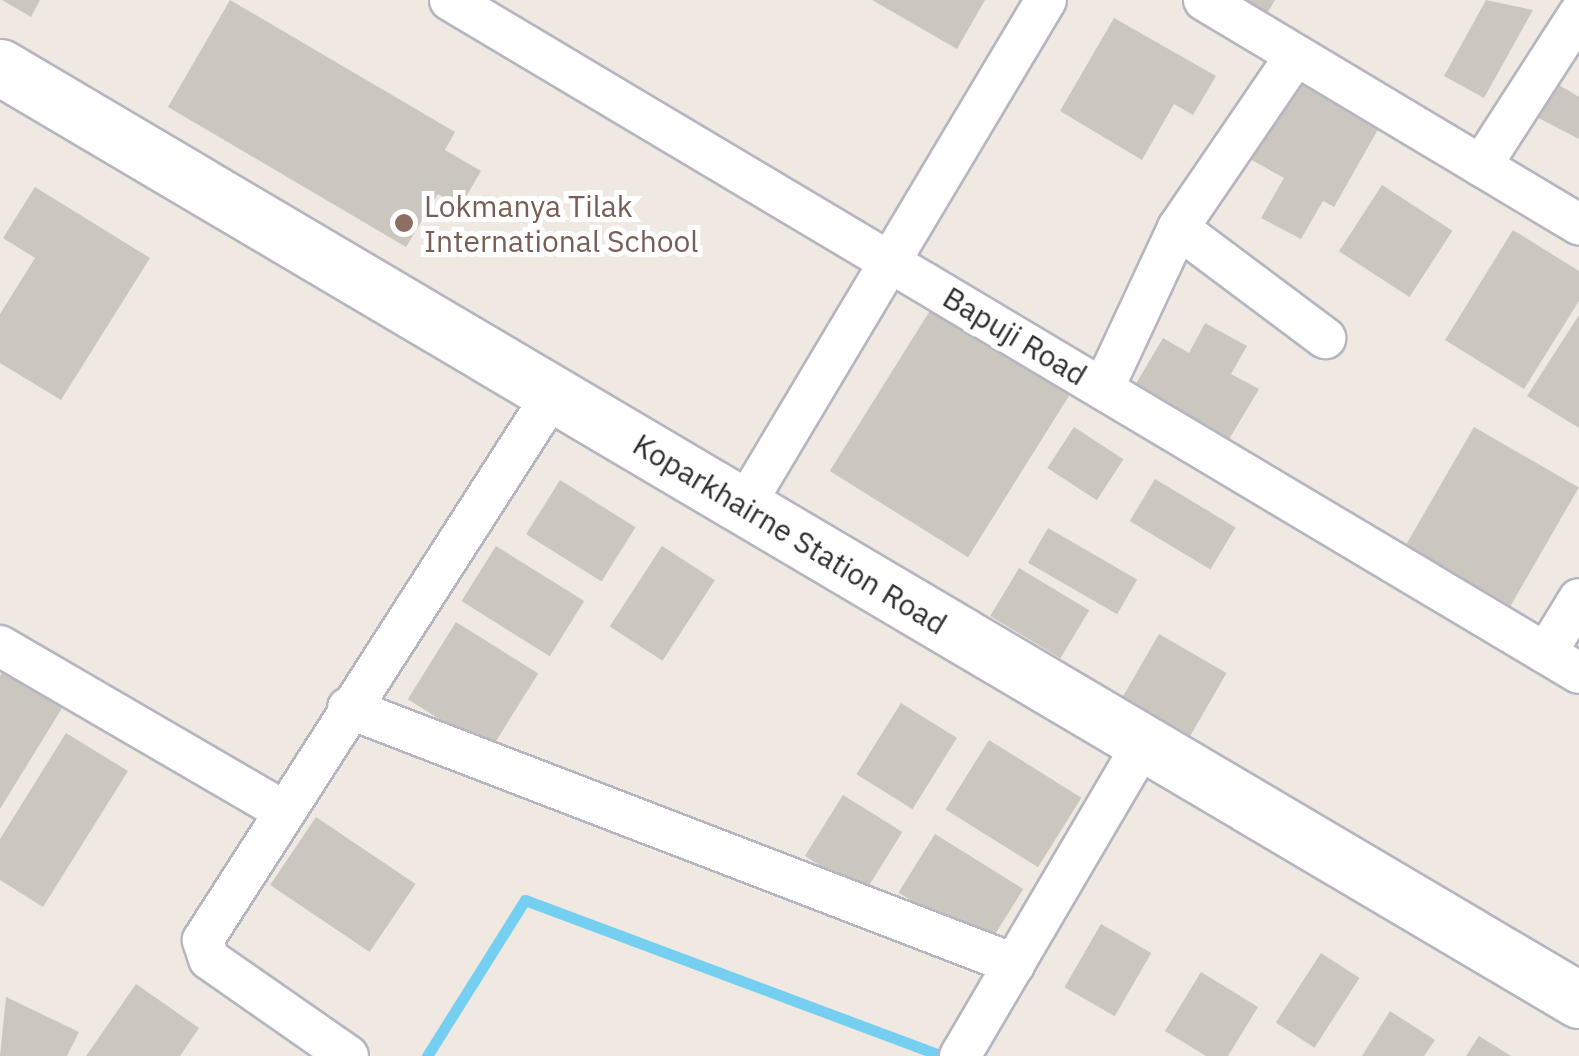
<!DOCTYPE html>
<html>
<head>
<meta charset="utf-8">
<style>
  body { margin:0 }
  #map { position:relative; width:1579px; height:1056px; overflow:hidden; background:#efe9e1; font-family:"IBM Plex Sans",sans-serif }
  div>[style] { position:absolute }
  .stream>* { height:11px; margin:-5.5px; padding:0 5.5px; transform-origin:5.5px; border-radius:5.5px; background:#75cff0 }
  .building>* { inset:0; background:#cbc7bf; transform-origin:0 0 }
  .roads { filter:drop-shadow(2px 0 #b4b7c1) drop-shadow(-2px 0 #b4b7c1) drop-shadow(0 2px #b4b7c1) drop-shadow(0 -2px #b4b7c1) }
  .street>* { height:40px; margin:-20px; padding:0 20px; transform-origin:20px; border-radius:20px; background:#fff }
  .secondary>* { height:55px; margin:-27.5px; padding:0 27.5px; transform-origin:27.5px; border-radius:27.5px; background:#fff }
  .dots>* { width:28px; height:28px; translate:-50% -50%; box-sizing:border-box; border:5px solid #fff; border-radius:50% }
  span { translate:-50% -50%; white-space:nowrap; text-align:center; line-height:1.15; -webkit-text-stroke:10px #fff; paint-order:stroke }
  .education-label { font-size:30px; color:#785e54 }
  .left { translate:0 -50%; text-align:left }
  .street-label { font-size:30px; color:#2e2e2e }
</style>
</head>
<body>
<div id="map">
  <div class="stream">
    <i style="left:427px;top:1056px;width:184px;rotate:-57.9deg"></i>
    <i style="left:525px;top:900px;width:446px;rotate:20.5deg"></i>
  </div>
  <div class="building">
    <i style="clip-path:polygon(2px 0,40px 0,31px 17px)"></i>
    <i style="clip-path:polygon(230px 0,455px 132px,445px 150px,481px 171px,460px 207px,438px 194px,406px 247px,168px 107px)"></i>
    <i style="clip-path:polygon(872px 0,985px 0,957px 49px)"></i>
    <i style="clip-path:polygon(1241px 0,1275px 0,1262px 22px)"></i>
    <i style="clip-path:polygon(1486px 0,1533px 10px,1484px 98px,1444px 76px)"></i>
    <i style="clip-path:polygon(1114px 18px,1216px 76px,1193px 115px,1174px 104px,1142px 160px,1060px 111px)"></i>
    <i style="clip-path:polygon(1546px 77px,1579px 97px,1579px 139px,1525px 111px)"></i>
    <i style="clip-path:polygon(1295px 79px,1380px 126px,1334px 207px,1323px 201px,1301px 239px,1261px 218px,1284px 178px,1250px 159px)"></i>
    <i style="left:1382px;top:185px;width:84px;height:79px;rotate:33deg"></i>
    <i style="clip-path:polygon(35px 187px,150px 258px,61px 400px,0 363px,0 314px,35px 258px,3px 238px)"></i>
    <i style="clip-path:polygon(1513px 230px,1579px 271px,1579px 301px,1524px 389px,1445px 340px)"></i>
    <i style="left:931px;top:309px;width:163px;height:191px;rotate:32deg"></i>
    <i style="clip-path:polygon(1579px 315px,1579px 428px,1527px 396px)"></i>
    <i style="clip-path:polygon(1205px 323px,1247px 346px,1231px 374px,1259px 389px,1225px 446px,1131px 392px,1163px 338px,1189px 353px)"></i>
    <i style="left:1074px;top:427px;width:59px;height:49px;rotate:33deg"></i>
    <i style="left:1474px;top:427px;width:121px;height:152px;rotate:30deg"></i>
    <i style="left:1155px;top:479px;width:94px;height:49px;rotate:31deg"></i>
    <i style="left:560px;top:480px;width:89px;height:64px;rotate:32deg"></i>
    <i style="left:1048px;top:528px;width:103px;height:40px;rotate:30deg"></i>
    <i style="left:496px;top:546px;width:104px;height:65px;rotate:32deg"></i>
    <i style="left:662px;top:546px;width:63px;height:96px;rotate:33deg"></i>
    <i style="left:1019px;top:568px;width:82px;height:56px;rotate:31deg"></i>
    <i style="left:456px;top:622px;width:97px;height:91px;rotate:32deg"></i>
    <i style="left:1159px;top:634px;width:78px;height:91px;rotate:30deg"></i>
    <i style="clip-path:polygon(7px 664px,67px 700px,0 809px,0 676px)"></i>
    <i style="left:901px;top:703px;width:66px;height:84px;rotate:32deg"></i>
    <i style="clip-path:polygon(66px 733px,128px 771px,43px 907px,0 880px,0 839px)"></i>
    <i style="left:989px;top:740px;width:109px;height:82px;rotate:32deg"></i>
    <i style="left:843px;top:795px;width:70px;height:72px;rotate:32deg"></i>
    <i style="left:316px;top:817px;width:120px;height:82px;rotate:34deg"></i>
    <i style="left:935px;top:834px;width:104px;height:69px;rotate:32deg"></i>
    <i style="left:1101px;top:924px;width:58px;height:73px;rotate:30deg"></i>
    <i style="left:1321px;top:953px;width:46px;height:83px;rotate:33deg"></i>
    <i style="clip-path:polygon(1201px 972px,1258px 1007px,1228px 1056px,1206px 1056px,1165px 1031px)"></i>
    <i style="clip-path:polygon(136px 984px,199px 1028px,180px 1056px,86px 1056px)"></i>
    <i style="clip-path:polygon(6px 997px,79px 1032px,67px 1056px,0 1056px)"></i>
    <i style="clip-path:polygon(1390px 1011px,1435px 1040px,1424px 1056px,1362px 1056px)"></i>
    <i style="clip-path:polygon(1479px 1036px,1511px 1056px,1466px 1056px)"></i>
  </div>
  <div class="roads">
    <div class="street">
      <i style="left:450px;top:0;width:1314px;rotate:30.8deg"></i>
      <i style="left:1204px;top:0;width:437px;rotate:30.9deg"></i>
      <i style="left:1481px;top:166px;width:181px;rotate:-57.2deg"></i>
      <i style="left:1178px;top:228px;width:184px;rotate:36.8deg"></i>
      <i style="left:1103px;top:389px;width:178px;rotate:-65deg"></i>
      <i style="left:1178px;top:228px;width:209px;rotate:-55.7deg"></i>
      <i style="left:744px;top:506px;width:589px;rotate:-59.17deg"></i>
      <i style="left:0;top:646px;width:324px;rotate:30.2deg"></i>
      <i style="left:1546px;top:653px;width:63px;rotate:-58.6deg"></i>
      <i style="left:348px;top:708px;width:714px;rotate:21.03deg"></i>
      <i style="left:348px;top:1056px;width:169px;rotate:-145.1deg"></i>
      <i style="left:209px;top:959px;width:20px;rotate:-108deg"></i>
      <i style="left:203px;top:940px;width:649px;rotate:-57.34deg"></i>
      <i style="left:960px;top:1056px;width:363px;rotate:-59.6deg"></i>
    </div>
    <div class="secondary">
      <i style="left:0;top:67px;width:1834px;rotate:30.58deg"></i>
    </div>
  </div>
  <div class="dots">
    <i style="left:404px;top:223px;background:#8d6e63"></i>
  </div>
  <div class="education-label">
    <span class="left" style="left:424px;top:223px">Lokmanya Tilak<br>International School</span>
  </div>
  <div class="street-label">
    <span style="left:1015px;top:336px;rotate:31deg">Bapuji Road</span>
    <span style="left:790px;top:534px;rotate:31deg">Koparkhairne Station Road</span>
  </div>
</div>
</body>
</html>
